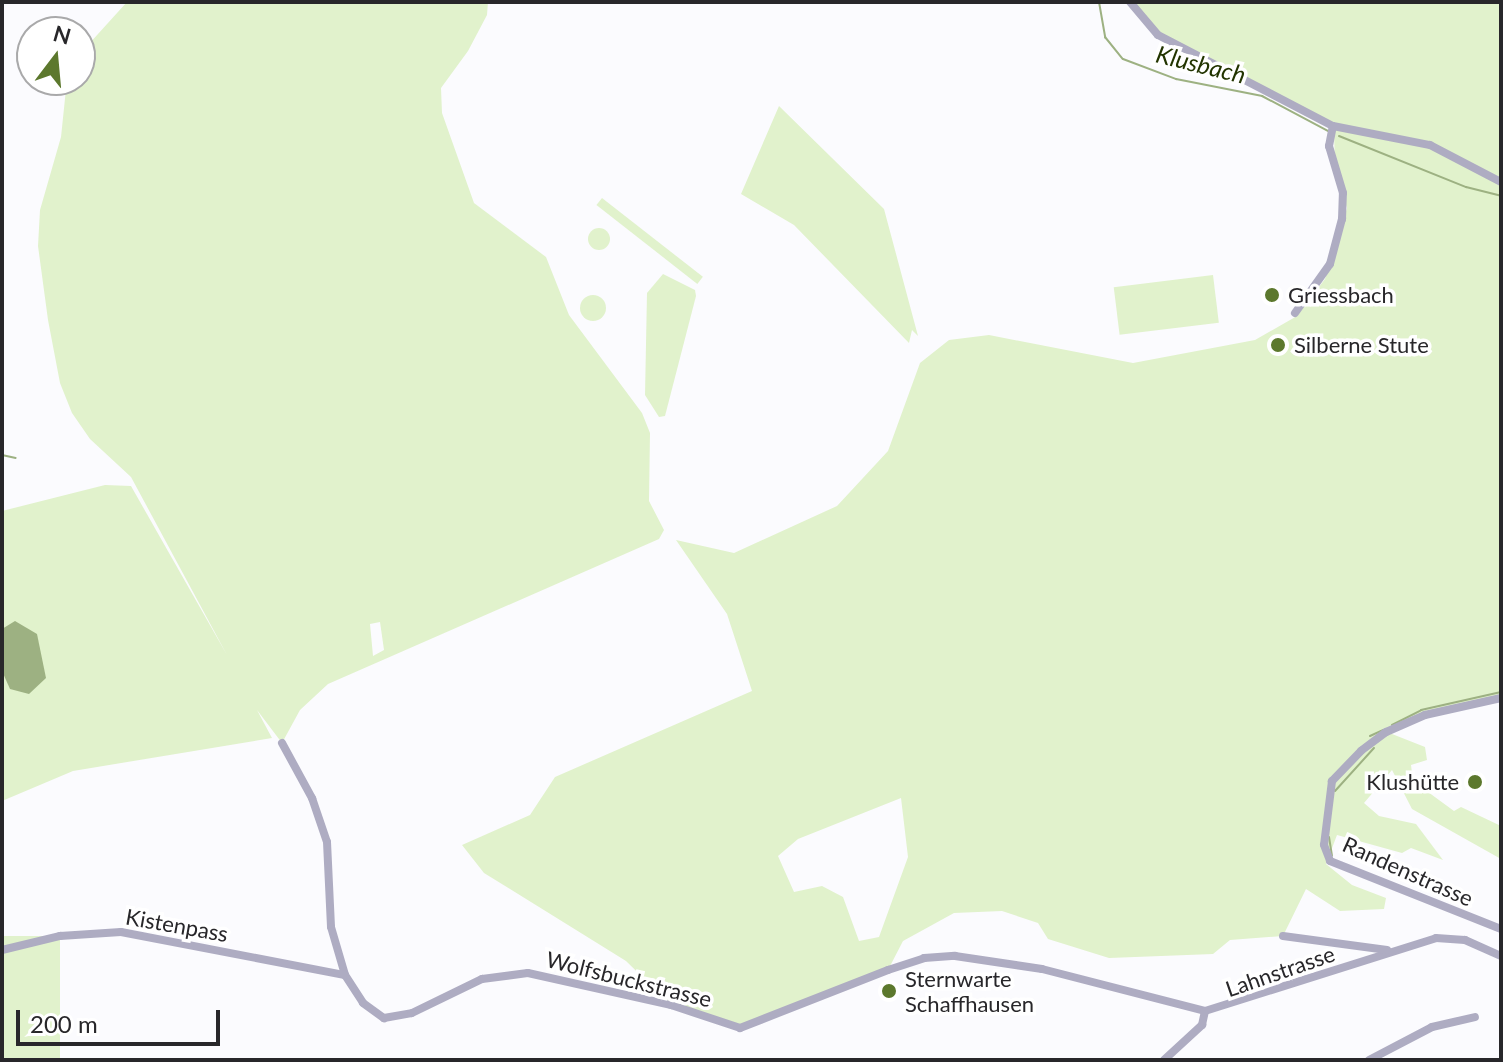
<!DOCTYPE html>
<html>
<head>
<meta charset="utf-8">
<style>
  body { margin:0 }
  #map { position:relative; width:1503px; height:1062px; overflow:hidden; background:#fbfbfe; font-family:Lato,sans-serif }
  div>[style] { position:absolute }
  .green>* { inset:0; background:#e1f2cc; transform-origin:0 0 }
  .round { border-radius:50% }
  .water>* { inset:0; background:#9db182 }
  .stream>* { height:2px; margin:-1px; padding:0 1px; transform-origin:1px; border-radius:1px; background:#9db182 }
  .street>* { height:8px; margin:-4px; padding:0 4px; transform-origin:4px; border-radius:4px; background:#aeacc2 }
  .dots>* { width:22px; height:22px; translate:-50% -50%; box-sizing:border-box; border:4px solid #fff; border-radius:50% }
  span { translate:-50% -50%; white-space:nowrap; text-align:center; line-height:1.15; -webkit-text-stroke:7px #fff; paint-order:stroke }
  .poi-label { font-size:22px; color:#28272a }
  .left { translate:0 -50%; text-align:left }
  .right { translate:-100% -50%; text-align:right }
  .street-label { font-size:22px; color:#28272a }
  .water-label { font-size:24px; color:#223400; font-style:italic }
  .frame { position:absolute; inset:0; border:4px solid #28272a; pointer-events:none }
  .north { position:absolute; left:16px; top:16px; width:80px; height:80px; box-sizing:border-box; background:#fff; border:2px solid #a9a9aa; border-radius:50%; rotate:16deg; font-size:22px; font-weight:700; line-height:32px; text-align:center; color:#28272a }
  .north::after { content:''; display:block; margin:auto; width:28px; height:36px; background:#5c782d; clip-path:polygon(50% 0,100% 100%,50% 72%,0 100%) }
  .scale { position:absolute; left:16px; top:1010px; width:204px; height:36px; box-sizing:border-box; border:4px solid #28272a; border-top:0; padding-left:10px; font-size:24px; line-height:28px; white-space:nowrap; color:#28272a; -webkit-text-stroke:6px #fff; paint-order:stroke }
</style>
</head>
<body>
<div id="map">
  <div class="green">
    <i style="clip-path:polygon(evenodd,127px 2px,488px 2px,487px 15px,468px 51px,441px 88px,442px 113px,474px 203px,546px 257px,569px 315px,642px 413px,650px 433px,649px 501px,664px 530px,659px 539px,328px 684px,300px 710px,282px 743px,257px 710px,272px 738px,73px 771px,2px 801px,2px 511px,105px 485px,131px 486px,227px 655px,131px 477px,90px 439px,72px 413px,60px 383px,48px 320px,38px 246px,40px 210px,61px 137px,66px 89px,70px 80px,80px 80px,80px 61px,88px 45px,127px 2px,380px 622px,384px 650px,373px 656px,370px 624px,380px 622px)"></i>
    <i style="clip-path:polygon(evenodd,1132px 2px,1501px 2px,1501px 698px,1467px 704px,1387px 732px,1425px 747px,1427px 760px,1411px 765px,1413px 781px,1454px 811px,1461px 807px,1501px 826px,1501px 859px,1412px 809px,1392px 770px,1364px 803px,1379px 816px,1416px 824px,1443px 860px,1411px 848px,1402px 853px,1337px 835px,1326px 864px,1352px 885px,1386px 898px,1384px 909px,1340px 911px,1306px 889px,1283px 936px,1230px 940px,1213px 954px,1109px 958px,1048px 939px,1038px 923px,1002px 911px,954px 913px,903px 941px,888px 970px,740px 1028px,671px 1005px,626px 961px,484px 873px,462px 845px,530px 815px,555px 777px,752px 691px,727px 614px,676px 540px,734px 553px,837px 506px,888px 451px,920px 363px,949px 340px,989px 335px,1133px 363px,1255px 340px,1297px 316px,1325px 279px,1347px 208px,1335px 169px,1334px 131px,1158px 33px,1132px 2px,901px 798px,908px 857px,879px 937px,859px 941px,843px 897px,822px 886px,794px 892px,778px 856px,798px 839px,901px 798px)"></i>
    <i style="clip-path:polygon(779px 106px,884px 209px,918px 336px,912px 330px,909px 343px,794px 225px,741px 194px)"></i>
    <i style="left:602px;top:198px;width:128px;height:9px;rotate:38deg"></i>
    <i class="round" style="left:588px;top:228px;width:22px;height:22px"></i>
    <i style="clip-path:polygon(663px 274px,695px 290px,696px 296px,665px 416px,659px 417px,645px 395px,647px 293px)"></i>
    <i style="left:1213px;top:275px;width:48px;height:100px;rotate:83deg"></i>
    <i class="round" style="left:580px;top:295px;width:26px;height:26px"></i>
    <i style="left:60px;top:936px;width:124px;height:60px;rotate:90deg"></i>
  </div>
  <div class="water">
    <i style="clip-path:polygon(15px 621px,37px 634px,46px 678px,29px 694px,10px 689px,2px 671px,2px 629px)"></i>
  </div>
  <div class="stream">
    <i style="left:1099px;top:2px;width:36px;rotate:80deg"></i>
    <i style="left:1105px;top:37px;width:28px;rotate:51deg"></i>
    <i style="left:1123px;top:59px;width:57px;rotate:20.7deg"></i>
    <i style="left:1176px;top:79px;width:88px;rotate:11.2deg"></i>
    <i style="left:1262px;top:96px;width:75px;rotate:27.9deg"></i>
    <i style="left:1339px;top:136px;width:137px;rotate:21.9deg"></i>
    <i style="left:1466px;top:187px;width:36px;rotate:14deg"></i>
    <i style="left:2px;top:455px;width:14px;rotate:12deg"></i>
    <i style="left:1392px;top:725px;width:33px;rotate:-27deg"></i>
    <i style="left:1421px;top:710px;width:82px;rotate:-12.7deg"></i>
    <i style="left:1370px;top:736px;width:14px;rotate:-25deg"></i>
    <i style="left:1335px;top:791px;width:58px;rotate:-47.8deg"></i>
    <i style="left:1329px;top:837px;width:19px;rotate:81deg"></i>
  </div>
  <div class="street">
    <i style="left:1130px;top:2px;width:43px;rotate:49.7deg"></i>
    <i style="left:1158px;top:35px;width:197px;rotate:27.5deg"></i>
    <i style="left:1295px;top:313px;width:60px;rotate:-54.5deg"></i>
    <i style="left:1330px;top:264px;width:47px;rotate:-75.1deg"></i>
    <i style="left:1342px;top:219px;width:26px;rotate:-88deg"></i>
    <i style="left:1343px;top:193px;width:49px;rotate:-106.6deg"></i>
    <i style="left:1329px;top:146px;width:20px;rotate:-79deg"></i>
    <i style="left:1333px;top:126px;width:99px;rotate:11.1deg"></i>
    <i style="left:1430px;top:145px;width:80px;rotate:27.5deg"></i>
    <i style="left:1501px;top:698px;width:78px;rotate:167.4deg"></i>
    <i style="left:1425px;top:715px;width:43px;rotate:156.4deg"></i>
    <i style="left:1386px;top:732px;width:31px;rotate:143deg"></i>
    <i style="left:1361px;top:751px;width:42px;rotate:134deg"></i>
    <i style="left:1332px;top:781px;width:64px;rotate:97.1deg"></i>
    <i style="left:1324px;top:845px;width:17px;rotate:69deg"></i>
    <i style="left:1330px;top:861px;width:184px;rotate:21.7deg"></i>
    <i style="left:282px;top:743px;width:63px;rotate:61.4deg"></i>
    <i style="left:312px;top:798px;width:46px;rotate:71.2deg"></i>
    <i style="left:327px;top:842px;width:85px;rotate:87.3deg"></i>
    <i style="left:331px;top:927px;width:50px;rotate:73.7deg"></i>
    <i style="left:345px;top:975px;width:33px;rotate:57deg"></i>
    <i style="left:363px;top:1003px;width:26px;rotate:36deg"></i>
    <i style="left:384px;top:1018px;width:28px;rotate:-10deg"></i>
    <i style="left:412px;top:1013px;width:78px;rotate:-25.9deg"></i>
    <i style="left:482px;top:979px;width:46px;rotate:-7.4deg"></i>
    <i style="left:528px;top:973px;width:147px;rotate:12.6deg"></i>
    <i style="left:671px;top:1005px;width:73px;rotate:18.4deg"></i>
    <i style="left:740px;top:1028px;width:159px;rotate:-21.4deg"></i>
    <i style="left:888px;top:970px;width:38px;rotate:-18deg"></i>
    <i style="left:924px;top:958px;width:31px;rotate:-4deg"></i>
    <i style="left:955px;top:956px;width:88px;rotate:8.5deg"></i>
    <i style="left:1042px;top:969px;width:168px;rotate:14.4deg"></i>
    <i style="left:1205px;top:1011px;width:242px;rotate:-17.5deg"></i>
    <i style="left:1436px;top:938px;width:29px;rotate:4deg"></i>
    <i style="left:1465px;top:940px;width:39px;rotate:24deg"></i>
    <i style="left:1283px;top:936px;width:105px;rotate:7.7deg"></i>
    <i style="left:2px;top:950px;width:60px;rotate:-13.6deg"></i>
    <i style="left:60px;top:936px;width:61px;rotate:-3.8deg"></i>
    <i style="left:121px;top:932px;width:228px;rotate:10.9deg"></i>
    <i style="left:1164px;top:1060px;width:52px;rotate:-42.6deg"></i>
    <i style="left:1202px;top:1025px;width:14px;rotate:-78deg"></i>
    <i style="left:1369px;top:1060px;width:71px;rotate:-27.6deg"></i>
    <i style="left:1432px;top:1027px;width:44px;rotate:-13.1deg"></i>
  </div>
  <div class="dots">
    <i style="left:1272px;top:295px;background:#5c782d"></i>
    <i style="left:1278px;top:345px;background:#5c782d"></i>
    <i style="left:1475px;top:782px;background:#5c782d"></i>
    <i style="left:889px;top:991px;background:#5c782d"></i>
  </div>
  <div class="poi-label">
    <span class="left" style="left:1288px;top:295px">Griessbach</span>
    <span class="left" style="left:1294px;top:345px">Silberne Stute</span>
    <span class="right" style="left:1459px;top:782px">Klushütte</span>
    <span class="left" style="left:905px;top:991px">Sternwarte<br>Schaffhausen</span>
  </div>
  <div class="street-label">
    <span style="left:1408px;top:871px;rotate:24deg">Randenstrasse</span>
    <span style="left:177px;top:925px;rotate:10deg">Kistenpass</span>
    <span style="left:1280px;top:971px;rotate:-19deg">Lahnstrasse</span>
    <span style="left:629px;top:979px;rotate:14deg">Wolfsbuckstrasse</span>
  </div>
  <div class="water-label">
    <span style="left:1201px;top:64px;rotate:14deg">Klusbach</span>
  </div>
  <div class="frame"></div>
  <div class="north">N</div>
  <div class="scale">200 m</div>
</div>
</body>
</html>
